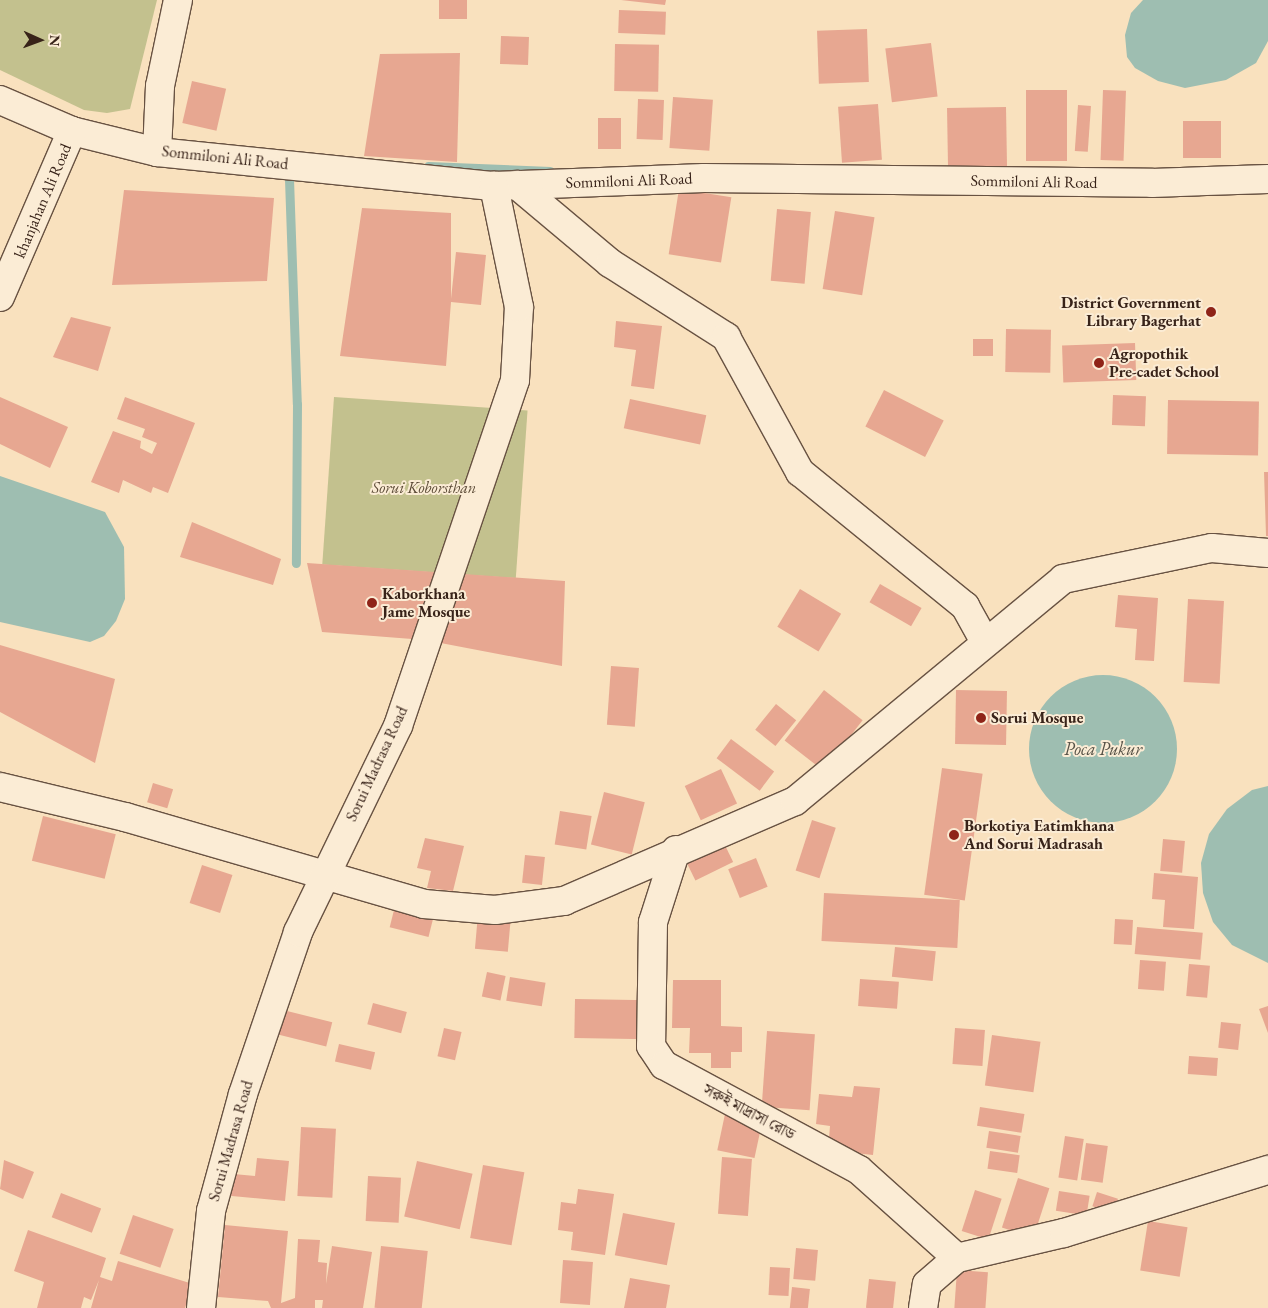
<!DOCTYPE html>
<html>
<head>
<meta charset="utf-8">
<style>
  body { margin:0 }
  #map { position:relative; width:1268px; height:1308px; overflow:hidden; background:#f9e1be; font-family:"EB Garamond","Noto Serif Bengali",serif }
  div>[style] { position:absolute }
  .green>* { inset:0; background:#c3c18e; transform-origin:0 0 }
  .water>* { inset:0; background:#9ebeb1 }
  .round { border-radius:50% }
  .stream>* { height:9px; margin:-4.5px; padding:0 4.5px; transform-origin:4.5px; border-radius:4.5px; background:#9ebeb1 }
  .building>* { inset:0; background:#e7a791; transform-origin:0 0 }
  .roads { filter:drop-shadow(1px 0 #685242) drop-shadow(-1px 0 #685242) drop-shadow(0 1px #685242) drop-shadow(0 -1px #685242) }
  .minor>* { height:28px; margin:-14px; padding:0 14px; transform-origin:14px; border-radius:14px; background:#fbecd5 }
  .dots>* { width:14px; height:14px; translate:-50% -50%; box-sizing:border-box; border:2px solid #fbecd5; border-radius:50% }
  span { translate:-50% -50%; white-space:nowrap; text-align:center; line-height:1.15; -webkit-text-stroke:4px #fbecd5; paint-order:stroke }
  .street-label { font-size:16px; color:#382319 }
  .poi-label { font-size:16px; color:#382319; font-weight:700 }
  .right { translate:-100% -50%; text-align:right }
  .left { translate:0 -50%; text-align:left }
  .park-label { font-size:16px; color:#5b4a36; font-style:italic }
  .water-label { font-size:18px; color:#575247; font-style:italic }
  .north { position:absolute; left:15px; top:15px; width:50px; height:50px; -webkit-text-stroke:4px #fbecd5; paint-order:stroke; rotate:92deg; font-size:14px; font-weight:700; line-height:20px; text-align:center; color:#382319 }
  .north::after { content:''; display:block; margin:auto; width:18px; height:22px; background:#382319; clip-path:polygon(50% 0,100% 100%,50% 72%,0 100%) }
</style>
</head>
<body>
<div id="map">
  <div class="green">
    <i style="clip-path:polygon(0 0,157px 0,130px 109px,107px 113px,84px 110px,0 70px)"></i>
    <i style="left:334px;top:397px;width:194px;height:168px;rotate:4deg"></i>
  </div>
  <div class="water">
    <i style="clip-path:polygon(1143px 0,1268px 0,1268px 41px,1256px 63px,1226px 80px,1185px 88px,1158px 81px,1135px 68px,1127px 57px,1125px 35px,1131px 13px)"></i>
    <i style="clip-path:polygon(0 476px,105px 512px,124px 547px,125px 599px,116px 621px,104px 636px,90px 642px,0 622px)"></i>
    <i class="round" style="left:1029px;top:675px;width:148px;height:148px"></i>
    <i style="clip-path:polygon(1268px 786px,1268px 963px,1232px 945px,1213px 922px,1203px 893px,1201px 863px,1209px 834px,1227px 809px,1252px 790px)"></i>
  </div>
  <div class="stream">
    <i style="left:428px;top:166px;width:122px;rotate:2.3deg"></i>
    <i style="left:289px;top:179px;width:225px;rotate:88deg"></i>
    <i style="left:297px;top:404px;width:159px;rotate:90.4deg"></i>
  </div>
  <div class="building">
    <i style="left:439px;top:0;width:28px;height:19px"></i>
    <i style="clip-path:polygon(621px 0,666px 0,665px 5px)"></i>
    <i style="left:619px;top:10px;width:47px;height:23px;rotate:2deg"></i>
    <i style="left:867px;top:29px;width:53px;height:50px;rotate:88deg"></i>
    <i style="left:501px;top:36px;width:28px;height:28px;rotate:2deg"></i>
    <i style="left:931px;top:43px;width:54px;height:46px;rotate:83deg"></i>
    <i style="left:615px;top:44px;width:44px;height:47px;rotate:1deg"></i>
    <i style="clip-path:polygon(460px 53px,457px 162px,364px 156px,380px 54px)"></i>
    <i style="left:192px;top:81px;width:35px;height:43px;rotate:13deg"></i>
    <i style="left:1026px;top:90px;width:41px;height:71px"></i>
    <i style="left:1103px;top:90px;width:23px;height:70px;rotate:2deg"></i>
    <i style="left:673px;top:97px;width:40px;height:51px;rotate:4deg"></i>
    <i style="left:638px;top:99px;width:26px;height:40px;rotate:2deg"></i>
    <i style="left:878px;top:104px;width:56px;height:40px;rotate:86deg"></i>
    <i style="left:1078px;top:105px;width:13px;height:46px;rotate:4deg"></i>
    <i style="left:1006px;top:107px;width:59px;height:59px;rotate:89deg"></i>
    <i style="left:598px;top:118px;width:23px;height:31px"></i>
    <i style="left:1183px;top:121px;width:38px;height:37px"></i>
    <i style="left:679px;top:189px;width:53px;height:66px;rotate:9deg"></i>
    <i style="clip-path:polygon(124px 190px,274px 198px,267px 281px,112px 285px)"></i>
    <i style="clip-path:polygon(362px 208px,451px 213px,451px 299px,456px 252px,486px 255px,481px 305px,451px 302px,446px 366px,340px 356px)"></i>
    <i style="left:777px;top:209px;width:34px;height:72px;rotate:5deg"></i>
    <i style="left:835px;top:211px;width:40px;height:79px;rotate:9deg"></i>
    <i style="clip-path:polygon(71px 317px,111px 327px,98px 371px,53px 357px)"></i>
    <i style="clip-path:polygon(616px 321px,662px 326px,654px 389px,631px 386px,636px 350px,614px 347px)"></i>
    <i style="left:1006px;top:329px;width:45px;height:43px;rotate:1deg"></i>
    <i style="left:973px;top:339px;width:20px;height:17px"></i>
    <i style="left:1135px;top:343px;width:37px;height:73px;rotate:88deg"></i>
    <i style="left:884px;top:390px;width:67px;height:41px;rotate:27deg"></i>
    <i style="left:1113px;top:395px;width:33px;height:30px;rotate:2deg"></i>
    <i style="clip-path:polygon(0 397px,68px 427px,50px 468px,0 444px)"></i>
    <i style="clip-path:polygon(125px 397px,195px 423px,168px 493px,153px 487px,151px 493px,123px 480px,119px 493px,91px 482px,113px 431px,141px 441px,140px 448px,152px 454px,157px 443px,142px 437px,145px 429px,117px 419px)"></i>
    <i style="left:630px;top:399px;width:78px;height:30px;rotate:12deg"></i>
    <i style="left:1168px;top:400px;width:91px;height:54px;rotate:1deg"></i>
    <i style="clip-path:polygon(1264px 472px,1268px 472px,1268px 536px,1266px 536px)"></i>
    <i style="clip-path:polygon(192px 522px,281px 559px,273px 585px,180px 557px)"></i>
    <i style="clip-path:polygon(307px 563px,565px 581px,562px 666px,425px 640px,322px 632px)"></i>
    <i style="left:880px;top:584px;width:48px;height:21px;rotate:30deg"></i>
    <i style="left:800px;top:589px;width:48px;height:44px;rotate:31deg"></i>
    <i style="clip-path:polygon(1118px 595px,1158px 598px,1154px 661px,1135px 660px,1137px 629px,1115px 627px)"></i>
    <i style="left:1188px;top:599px;width:36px;height:83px;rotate:3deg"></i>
    <i style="clip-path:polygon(0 645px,115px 679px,95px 763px,0 712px)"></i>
    <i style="left:611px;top:666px;width:28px;height:59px;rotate:4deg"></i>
    <i style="left:824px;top:690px;width:49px;height:64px;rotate:38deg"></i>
    <i style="left:956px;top:690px;width:51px;height:54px;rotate:1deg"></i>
    <i style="left:776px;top:704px;width:26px;height:33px;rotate:39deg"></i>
    <i style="left:731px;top:739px;width:54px;height:24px;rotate:37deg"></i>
    <i style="left:942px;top:768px;width:41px;height:128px;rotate:8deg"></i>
    <i style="left:721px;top:769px;width:38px;height:40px;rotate:65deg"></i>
    <i style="left:153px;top:783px;width:21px;height:20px;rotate:17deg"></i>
    <i style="left:604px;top:792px;width:42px;height:54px;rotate:14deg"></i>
    <i style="left:560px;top:811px;width:32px;height:34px;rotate:9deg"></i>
    <i style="left:43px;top:816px;width:75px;height:46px;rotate:14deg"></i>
    <i style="left:812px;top:820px;width:25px;height:53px;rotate:18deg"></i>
    <i style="left:720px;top:835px;width:30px;height:42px;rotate:64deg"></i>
    <i style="clip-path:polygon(425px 838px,464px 846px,453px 891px,427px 888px,431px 871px,417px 868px)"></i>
    <i style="left:1163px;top:839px;width:22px;height:32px;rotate:5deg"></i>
    <i style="left:525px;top:855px;width:20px;height:28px;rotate:6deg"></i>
    <i style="left:756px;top:858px;width:31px;height:30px;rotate:68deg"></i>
    <i style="left:202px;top:865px;width:32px;height:40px;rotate:18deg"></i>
    <i style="clip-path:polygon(1154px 873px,1198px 877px,1194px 929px,1163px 927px,1165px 900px,1152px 899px)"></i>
    <i style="left:824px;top:893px;width:136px;height:48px;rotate:3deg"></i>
    <i style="left:396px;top:902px;width:40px;height:26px;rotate:14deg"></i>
    <i style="left:478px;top:914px;width:33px;height:35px;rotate:5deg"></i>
    <i style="left:1115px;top:919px;width:18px;height:25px;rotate:3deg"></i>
    <i style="left:1137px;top:927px;width:66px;height:27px;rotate:5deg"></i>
    <i style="left:895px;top:947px;width:41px;height:30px;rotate:6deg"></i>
    <i style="left:1140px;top:960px;width:26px;height:29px;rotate:4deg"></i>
    <i style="left:1189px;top:964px;width:21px;height:32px;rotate:5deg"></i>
    <i style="left:487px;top:972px;width:19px;height:25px;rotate:12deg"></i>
    <i style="left:510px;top:977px;width:36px;height:24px;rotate:9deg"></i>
    <i style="left:860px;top:979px;width:39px;height:27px;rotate:4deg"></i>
    <i style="clip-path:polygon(673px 980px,721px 980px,721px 1026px,742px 1027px,742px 1052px,731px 1052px,731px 1068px,711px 1068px,711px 1053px,689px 1053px,690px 1028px,672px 1028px)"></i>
    <i style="left:575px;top:999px;width:74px;height:39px;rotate:1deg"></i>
    <i style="left:373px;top:1003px;width:35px;height:22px;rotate:15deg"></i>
    <i style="clip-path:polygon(1268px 1006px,1268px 1033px,1259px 1009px)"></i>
    <i style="left:275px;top:1008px;width:59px;height:25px;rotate:14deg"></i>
    <i style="left:1221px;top:1022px;width:20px;height:26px;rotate:6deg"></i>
    <i style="left:444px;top:1028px;width:18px;height:29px;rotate:13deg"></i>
    <i style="left:955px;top:1028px;width:30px;height:36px;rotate:4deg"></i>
    <i style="left:767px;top:1031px;width:48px;height:76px;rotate:4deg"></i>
    <i style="left:992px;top:1035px;width:49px;height:51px;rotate:8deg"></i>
    <i style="left:339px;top:1044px;width:37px;height:18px;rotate:13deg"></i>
    <i style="left:1189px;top:1056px;width:29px;height:18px;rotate:4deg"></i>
    <i style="clip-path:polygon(854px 1086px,880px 1088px,873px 1155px,828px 1150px,830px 1126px,816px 1124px,819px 1094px,852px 1097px)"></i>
    <i style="left:980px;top:1107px;width:45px;height:19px;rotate:9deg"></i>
    <i style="left:725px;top:1114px;width:38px;height:37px;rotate:12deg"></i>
    <i style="left:301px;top:1127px;width:35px;height:69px;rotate:3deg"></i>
    <i style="left:989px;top:1131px;width:32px;height:17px;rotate:9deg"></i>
    <i style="left:1065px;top:1136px;width:19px;height:42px;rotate:9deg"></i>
    <i style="left:1086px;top:1143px;width:22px;height:37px;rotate:8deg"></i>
    <i style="left:990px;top:1151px;width:30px;height:18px;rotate:8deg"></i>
    <i style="left:722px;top:1157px;width:30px;height:57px;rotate:4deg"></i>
    <i style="clip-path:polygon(257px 1158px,289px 1161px,285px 1201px,221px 1195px,223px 1173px,255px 1176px)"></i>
    <i style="clip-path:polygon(4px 1160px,34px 1172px,23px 1199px,0 1189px)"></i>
    <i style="left:417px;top:1161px;width:57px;height:57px;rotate:13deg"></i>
    <i style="left:483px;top:1165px;width:42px;height:74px;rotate:10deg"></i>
    <i style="left:368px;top:1176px;width:33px;height:45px;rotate:3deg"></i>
    <i style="left:1018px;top:1178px;width:33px;height:52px;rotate:18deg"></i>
    <i style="clip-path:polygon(578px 1189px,614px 1194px,605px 1255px,571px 1250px,573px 1232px,558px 1230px,561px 1202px,576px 1204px)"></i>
    <i style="left:975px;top:1190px;width:28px;height:43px;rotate:18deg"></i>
    <i style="left:1059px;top:1191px;width:31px;height:20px;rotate:9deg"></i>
    <i style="left:1097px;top:1192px;width:22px;height:15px;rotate:18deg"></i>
    <i style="left:61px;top:1193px;width:43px;height:26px;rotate:21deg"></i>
    <i style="left:623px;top:1213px;width:53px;height:43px;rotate:11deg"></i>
    <i style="left:133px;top:1215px;width:43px;height:41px;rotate:19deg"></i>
    <i style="left:1148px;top:1221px;width:40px;height:50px;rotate:9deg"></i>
    <i style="clip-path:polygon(225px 1225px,288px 1231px,281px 1303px,295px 1298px,298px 1239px,320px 1240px,318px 1262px,327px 1263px,326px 1284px,332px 1246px,372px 1252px,363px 1308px,322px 1308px,323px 1300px,315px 1300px,315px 1308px,271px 1308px,268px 1301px,218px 1297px)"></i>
    <i style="clip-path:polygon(28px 1230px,106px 1258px,100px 1277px,112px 1281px,118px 1261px,193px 1284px,185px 1308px,91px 1308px,99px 1280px,91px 1300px,84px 1297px,81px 1308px,37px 1308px,44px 1282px,14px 1271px)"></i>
    <i style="left:381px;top:1246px;width:47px;height:62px;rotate:6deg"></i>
    <i style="left:796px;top:1248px;width:22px;height:31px;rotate:5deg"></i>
    <i style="left:563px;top:1260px;width:30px;height:43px;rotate:4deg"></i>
    <i style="left:770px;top:1267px;width:20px;height:28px;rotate:3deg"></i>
    <i style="left:957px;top:1270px;width:31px;height:38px;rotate:4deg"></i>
    <i style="clip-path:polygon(630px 1278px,670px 1285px,666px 1308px,624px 1308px)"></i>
    <i style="left:869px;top:1279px;width:27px;height:29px;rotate:6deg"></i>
    <i style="left:792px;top:1287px;width:18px;height:21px;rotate:6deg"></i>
  </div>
  <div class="roads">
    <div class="minor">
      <i style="left:0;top:100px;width:78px;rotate:23.3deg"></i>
      <i style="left:72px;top:131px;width:88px;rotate:13.9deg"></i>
      <i style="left:157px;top:152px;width:339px;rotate:5.8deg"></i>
      <i style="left:494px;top:186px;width:210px;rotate:-2.2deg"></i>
      <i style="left:704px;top:178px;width:448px;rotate:0.6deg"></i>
      <i style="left:1152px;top:183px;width:116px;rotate:-2deg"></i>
      <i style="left:157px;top:152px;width:66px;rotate:-87.4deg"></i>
      <i style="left:160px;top:86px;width:88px;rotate:-78.2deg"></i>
      <i style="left:517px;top:185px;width:121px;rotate:40deg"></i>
      <i style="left:610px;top:263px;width:138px;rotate:32.5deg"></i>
      <i style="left:726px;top:337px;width:154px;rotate:61.3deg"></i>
      <i style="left:800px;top:472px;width:213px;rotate:39.1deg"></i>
      <i style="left:965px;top:606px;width:41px;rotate:60.9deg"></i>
      <i style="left:0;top:297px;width:181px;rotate:-66.6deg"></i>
      <i style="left:0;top:787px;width:129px;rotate:13.5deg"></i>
      <i style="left:125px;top:817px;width:311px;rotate:16.2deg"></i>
      <i style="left:424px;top:904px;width:71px;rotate:4.8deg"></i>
      <i style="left:495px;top:910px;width:70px;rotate:-7.4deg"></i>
      <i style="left:564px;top:901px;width:252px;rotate:-23.4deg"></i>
      <i style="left:795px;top:801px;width:348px;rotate:-39.6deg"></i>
      <i style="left:1063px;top:579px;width:152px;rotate:-11.8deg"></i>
      <i style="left:1212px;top:548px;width:56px;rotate:5.1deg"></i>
      <i style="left:676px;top:850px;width:76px;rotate:107.7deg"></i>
      <i style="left:653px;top:922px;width:124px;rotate:90.9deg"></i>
      <i style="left:651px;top:1046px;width:23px;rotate:56deg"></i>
      <i style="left:664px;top:1065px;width:221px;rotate:28.3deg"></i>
      <i style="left:859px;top:1170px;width:132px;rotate:41.9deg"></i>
      <i style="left:201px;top:1308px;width:98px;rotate:-84.1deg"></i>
      <i style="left:211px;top:1211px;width:121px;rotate:-74.7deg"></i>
      <i style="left:243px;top:1094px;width:171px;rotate:-71.2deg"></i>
      <i style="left:298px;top:932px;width:229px;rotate:-64.1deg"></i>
      <i style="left:398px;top:726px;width:365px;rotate:-71.3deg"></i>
      <i style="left:515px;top:380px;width:73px;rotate:-86.9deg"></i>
      <i style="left:519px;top:307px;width:124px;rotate:-101.7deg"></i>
      <i style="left:923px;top:1308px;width:24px;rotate:-81deg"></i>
      <i style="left:927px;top:1284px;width:40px;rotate:-41deg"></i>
      <i style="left:957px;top:1258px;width:110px;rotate:-13.2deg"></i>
      <i style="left:1064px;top:1233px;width:214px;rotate:-17.2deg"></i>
    </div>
  </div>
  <div class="dots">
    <i style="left:1211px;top:312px;background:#8f2418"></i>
    <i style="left:1099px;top:363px;background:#8f2418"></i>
    <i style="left:372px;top:603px;background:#8f2418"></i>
    <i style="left:981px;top:718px;background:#8f2418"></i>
    <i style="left:954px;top:835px;background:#8f2418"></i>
  </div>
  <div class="street-label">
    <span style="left:225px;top:158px;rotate:6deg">Sommiloni Ali Road</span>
    <span style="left:629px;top:181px;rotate:-2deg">Sommiloni Ali Road</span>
    <span style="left:1034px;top:182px;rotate:1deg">Sommiloni Ali Road</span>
    <span style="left:43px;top:201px;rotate:-67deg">khanjahan Ali Road</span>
    <span style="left:377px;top:764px;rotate:-65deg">Sorui Madrasa Road</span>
    <span style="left:749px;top:1112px;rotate:28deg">সরুই মাদ্রাসা রোড</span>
    <span style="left:231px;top:1141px;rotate:-74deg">Sorui Madrasa Road</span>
  </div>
  <div class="poi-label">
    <span class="right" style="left:1201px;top:312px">District Government<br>Library Bagerhat</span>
    <span class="left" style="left:1109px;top:363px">Agropothik<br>Pre-cadet School</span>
    <span class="left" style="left:382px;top:603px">Kaborkhana<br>Jame Mosque</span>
    <span class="left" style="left:991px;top:718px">Sorui Mosque</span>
    <span class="left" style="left:964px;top:835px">Borkotiya Eatimkhana<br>And Sorui Madrasah</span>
  </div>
  <div class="park-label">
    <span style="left:424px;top:488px">Sorui Koborsthan</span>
  </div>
  <div class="water-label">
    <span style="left:1103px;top:749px">Poca Pukur</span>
  </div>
  <div class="north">N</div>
</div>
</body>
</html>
